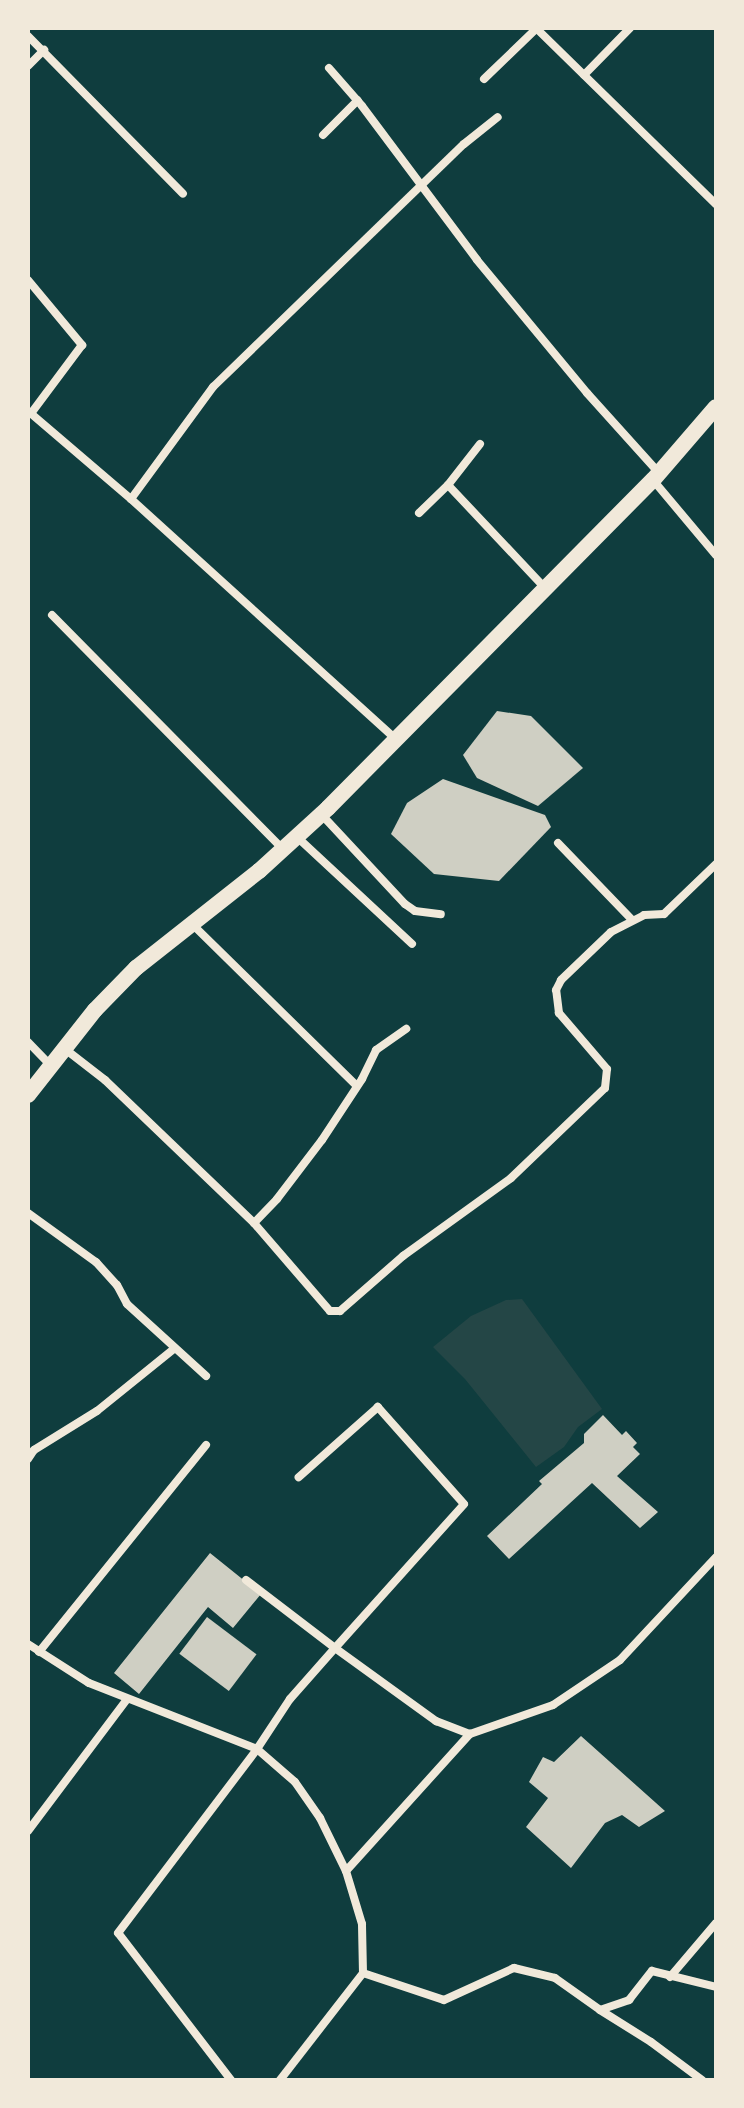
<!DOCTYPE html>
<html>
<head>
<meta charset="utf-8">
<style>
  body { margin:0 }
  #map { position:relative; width:744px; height:2108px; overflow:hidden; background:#0f3d3e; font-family:"Asap Condensed",sans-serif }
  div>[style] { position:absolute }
  .green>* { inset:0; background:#244646 }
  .building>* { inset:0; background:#cfcfc3; transform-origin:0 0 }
  .minor>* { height:8px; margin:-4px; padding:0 4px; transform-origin:4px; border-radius:4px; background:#f1e9da }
  .secondary>* { height:16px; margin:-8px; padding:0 8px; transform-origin:8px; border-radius:8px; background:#f1e9da }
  span { translate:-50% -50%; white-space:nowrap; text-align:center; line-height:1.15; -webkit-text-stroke:7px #f1e9da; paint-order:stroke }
  .frame { position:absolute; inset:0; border:30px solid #f1e9da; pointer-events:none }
</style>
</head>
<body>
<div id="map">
  <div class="green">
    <i style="clip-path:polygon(522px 1299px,602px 1409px,578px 1427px,564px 1447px,536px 1467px,465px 1379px,433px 1347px,471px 1316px,506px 1300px)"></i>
  </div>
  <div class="building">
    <i style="clip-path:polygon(497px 711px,531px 716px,583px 768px,538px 806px,477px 778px,463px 755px)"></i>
    <i style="clip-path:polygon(443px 779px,545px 815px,551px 827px,499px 881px,434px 874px,391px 834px,407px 803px)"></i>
    <i style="clip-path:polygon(603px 1415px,622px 1435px,626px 1431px,637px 1443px,633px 1447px,640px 1454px,617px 1476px,658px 1512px,640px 1528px,592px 1483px,509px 1559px,487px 1536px,542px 1484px,539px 1481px,584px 1443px,584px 1434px)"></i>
    <i style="clip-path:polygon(210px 1553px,261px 1594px,233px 1628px,208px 1607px,139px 1694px,114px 1673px)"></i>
    <i style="left:207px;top:1617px;width:62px;height:46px;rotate:37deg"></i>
    <i style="clip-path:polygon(581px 1736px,665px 1811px,639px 1827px,622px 1815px,605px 1823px,571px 1868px,526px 1827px,548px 1798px,529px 1782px,543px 1757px,554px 1762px)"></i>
  </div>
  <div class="minor">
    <i style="left:536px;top:28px;width:252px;rotate:44.4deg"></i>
    <i style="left:28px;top:36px;width:221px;rotate:45.5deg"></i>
    <i style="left:28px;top:66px;width:23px;rotate:-45deg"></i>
    <i style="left:329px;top:68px;width:50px;rotate:49deg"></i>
    <i style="left:362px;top:106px;width:192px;rotate:53.2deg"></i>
    <i style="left:477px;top:260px;width:173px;rotate:50.4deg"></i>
    <i style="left:587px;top:393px;width:108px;rotate:48deg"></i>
    <i style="left:584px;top:75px;width:66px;rotate:-45.6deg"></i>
    <i style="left:484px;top:79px;width:74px;rotate:-43.9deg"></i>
    <i style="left:323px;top:135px;width:49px;rotate:-45deg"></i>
    <i style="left:28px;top:280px;width:85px;rotate:50.3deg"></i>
    <i style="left:82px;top:345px;width:84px;rotate:126.7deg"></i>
    <i style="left:28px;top:411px;width:135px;rotate:40.5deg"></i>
    <i style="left:131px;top:499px;width:358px;rotate:42.2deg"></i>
    <i style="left:653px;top:480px;width:98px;rotate:50deg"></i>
    <i style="left:448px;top:485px;width:140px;rotate:46.7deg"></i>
    <i style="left:131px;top:499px;width:139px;rotate:-53.8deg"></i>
    <i style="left:213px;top:387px;width:349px;rotate:-44.1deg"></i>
    <i style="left:464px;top:144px;width:43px;rotate:-38.5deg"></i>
    <i style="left:419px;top:513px;width:40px;rotate:-44deg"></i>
    <i style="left:448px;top:485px;width:52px;rotate:-52deg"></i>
    <i style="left:52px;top:615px;width:329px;rotate:45.4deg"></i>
    <i style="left:321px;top:814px;width:123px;rotate:47deg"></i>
    <i style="left:405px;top:904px;width:12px;rotate:35deg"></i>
    <i style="left:415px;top:911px;width:26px;rotate:7deg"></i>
    <i style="left:297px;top:837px;width:157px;rotate:42.9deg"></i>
    <i style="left:558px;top:843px;width:107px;rotate:46.1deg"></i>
    <i style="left:192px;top:924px;width:231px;rotate:44.5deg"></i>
    <i style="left:28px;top:1042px;width:32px;rotate:46deg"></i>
    <i style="left:65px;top:1049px;width:51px;rotate:37.8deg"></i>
    <i style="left:105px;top:1080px;width:207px;rotate:43.8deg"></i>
    <i style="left:254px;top:1223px;width:116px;rotate:49.2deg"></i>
    <i style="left:330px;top:1311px;width:10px"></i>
    <i style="left:340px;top:1311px;width:84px;rotate:-41.1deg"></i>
    <i style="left:403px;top:1256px;width:133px;rotate:-35.8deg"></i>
    <i style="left:511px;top:1178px;width:130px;rotate:-43.8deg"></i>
    <i style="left:605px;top:1088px;width:19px;rotate:-84deg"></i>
    <i style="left:607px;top:1069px;width:74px;rotate:-130.6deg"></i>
    <i style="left:559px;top:1013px;width:23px;rotate:-97deg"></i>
    <i style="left:556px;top:990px;width:11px;rotate:-63deg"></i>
    <i style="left:561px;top:980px;width:69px;rotate:-43.8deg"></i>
    <i style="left:611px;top:932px;width:37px;rotate:-27deg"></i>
    <i style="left:644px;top:915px;width:20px;rotate:-3deg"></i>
    <i style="left:664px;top:914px;width:72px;rotate:-43.9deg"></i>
    <i style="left:28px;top:1213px;width:84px;rotate:35.8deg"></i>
    <i style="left:96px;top:1262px;width:31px;rotate:48deg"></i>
    <i style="left:117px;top:1285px;width:21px;rotate:62deg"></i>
    <i style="left:127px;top:1304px;width:107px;rotate:42.3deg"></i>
    <i style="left:254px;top:1223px;width:33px;rotate:-46deg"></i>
    <i style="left:277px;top:1199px;width:74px;rotate:-52.7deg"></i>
    <i style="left:322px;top:1140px;width:73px;rotate:-56.7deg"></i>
    <i style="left:362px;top:1079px;width:32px;rotate:-64deg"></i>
    <i style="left:376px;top:1050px;width:37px;rotate:-35deg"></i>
    <i style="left:28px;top:1459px;width:11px;rotate:-56deg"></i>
    <i style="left:34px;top:1450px;width:74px;rotate:-31.8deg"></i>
    <i style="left:97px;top:1411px;width:100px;rotate:-38.9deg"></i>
    <i style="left:246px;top:1580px;width:112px;rotate:37.4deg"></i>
    <i style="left:335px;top:1648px;width:193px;rotate:-48.1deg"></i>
    <i style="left:464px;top:1504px;width:130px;rotate:-131.6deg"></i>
    <i style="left:378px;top:1407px;width:106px;rotate:138.5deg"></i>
    <i style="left:28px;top:1644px;width:72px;rotate:32.6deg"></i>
    <i style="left:89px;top:1683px;width:180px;rotate:21.4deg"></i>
    <i style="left:257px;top:1749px;width:50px;rotate:41deg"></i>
    <i style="left:295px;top:1782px;width:44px;rotate:55.2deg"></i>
    <i style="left:320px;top:1818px;width:59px;rotate:63.9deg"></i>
    <i style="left:39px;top:1652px;width:266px;rotate:-51.1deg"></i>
    <i style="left:28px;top:1831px;width:165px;rotate:-53.1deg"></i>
    <i style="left:363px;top:1973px;width:85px;rotate:18.4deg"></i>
    <i style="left:444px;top:2000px;width:77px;rotate:-24.6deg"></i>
    <i style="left:514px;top:1968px;width:42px;rotate:13.7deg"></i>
    <i style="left:555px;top:1978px;width:55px;rotate:35.4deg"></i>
    <i style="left:600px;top:2010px;width:31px;rotate:-19deg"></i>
    <i style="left:629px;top:2000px;width:37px;rotate:-52deg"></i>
    <i style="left:652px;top:1971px;width:66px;rotate:14deg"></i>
    <i style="left:670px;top:1977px;width:71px;rotate:-49.6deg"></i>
    <i style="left:600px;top:2010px;width:60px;rotate:32.1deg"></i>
    <i style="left:651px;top:2042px;width:64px;rotate:36.7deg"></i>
    <i style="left:231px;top:2080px;width:185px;rotate:-127.5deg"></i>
    <i style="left:118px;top:1933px;width:231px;rotate:-52.9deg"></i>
    <i style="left:257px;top:1749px;width:60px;rotate:-56.6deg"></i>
    <i style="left:290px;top:1699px;width:68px;rotate:-48.6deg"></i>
    <i style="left:335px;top:1648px;width:125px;rotate:35.9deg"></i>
    <i style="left:436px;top:1721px;width:36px;rotate:21deg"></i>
    <i style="left:280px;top:2080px;width:135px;rotate:-52.2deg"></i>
    <i style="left:363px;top:1973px;width:49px;rotate:-91.2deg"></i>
    <i style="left:362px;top:1924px;width:55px;rotate:-106.8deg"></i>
    <i style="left:346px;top:1871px;width:185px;rotate:-47.9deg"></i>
    <i style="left:470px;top:1734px;width:88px;rotate:-19.3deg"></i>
    <i style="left:553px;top:1705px;width:81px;rotate:-33.9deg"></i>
    <i style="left:620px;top:1660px;width:141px;rotate:-47deg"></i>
  </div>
  <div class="secondary">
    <i style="left:28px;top:1095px;width:108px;rotate:-51.8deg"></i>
    <i style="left:95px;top:1010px;width:59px;rotate:-45.7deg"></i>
    <i style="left:136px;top:968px;width:157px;rotate:-38.3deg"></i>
    <i style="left:259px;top:871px;width:93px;rotate:-42.4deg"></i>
    <i style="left:328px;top:808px;width:462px;rotate:-45.3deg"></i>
    <i style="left:653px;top:480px;width:96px;rotate:-49.2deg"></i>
  </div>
  <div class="frame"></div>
</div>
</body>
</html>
